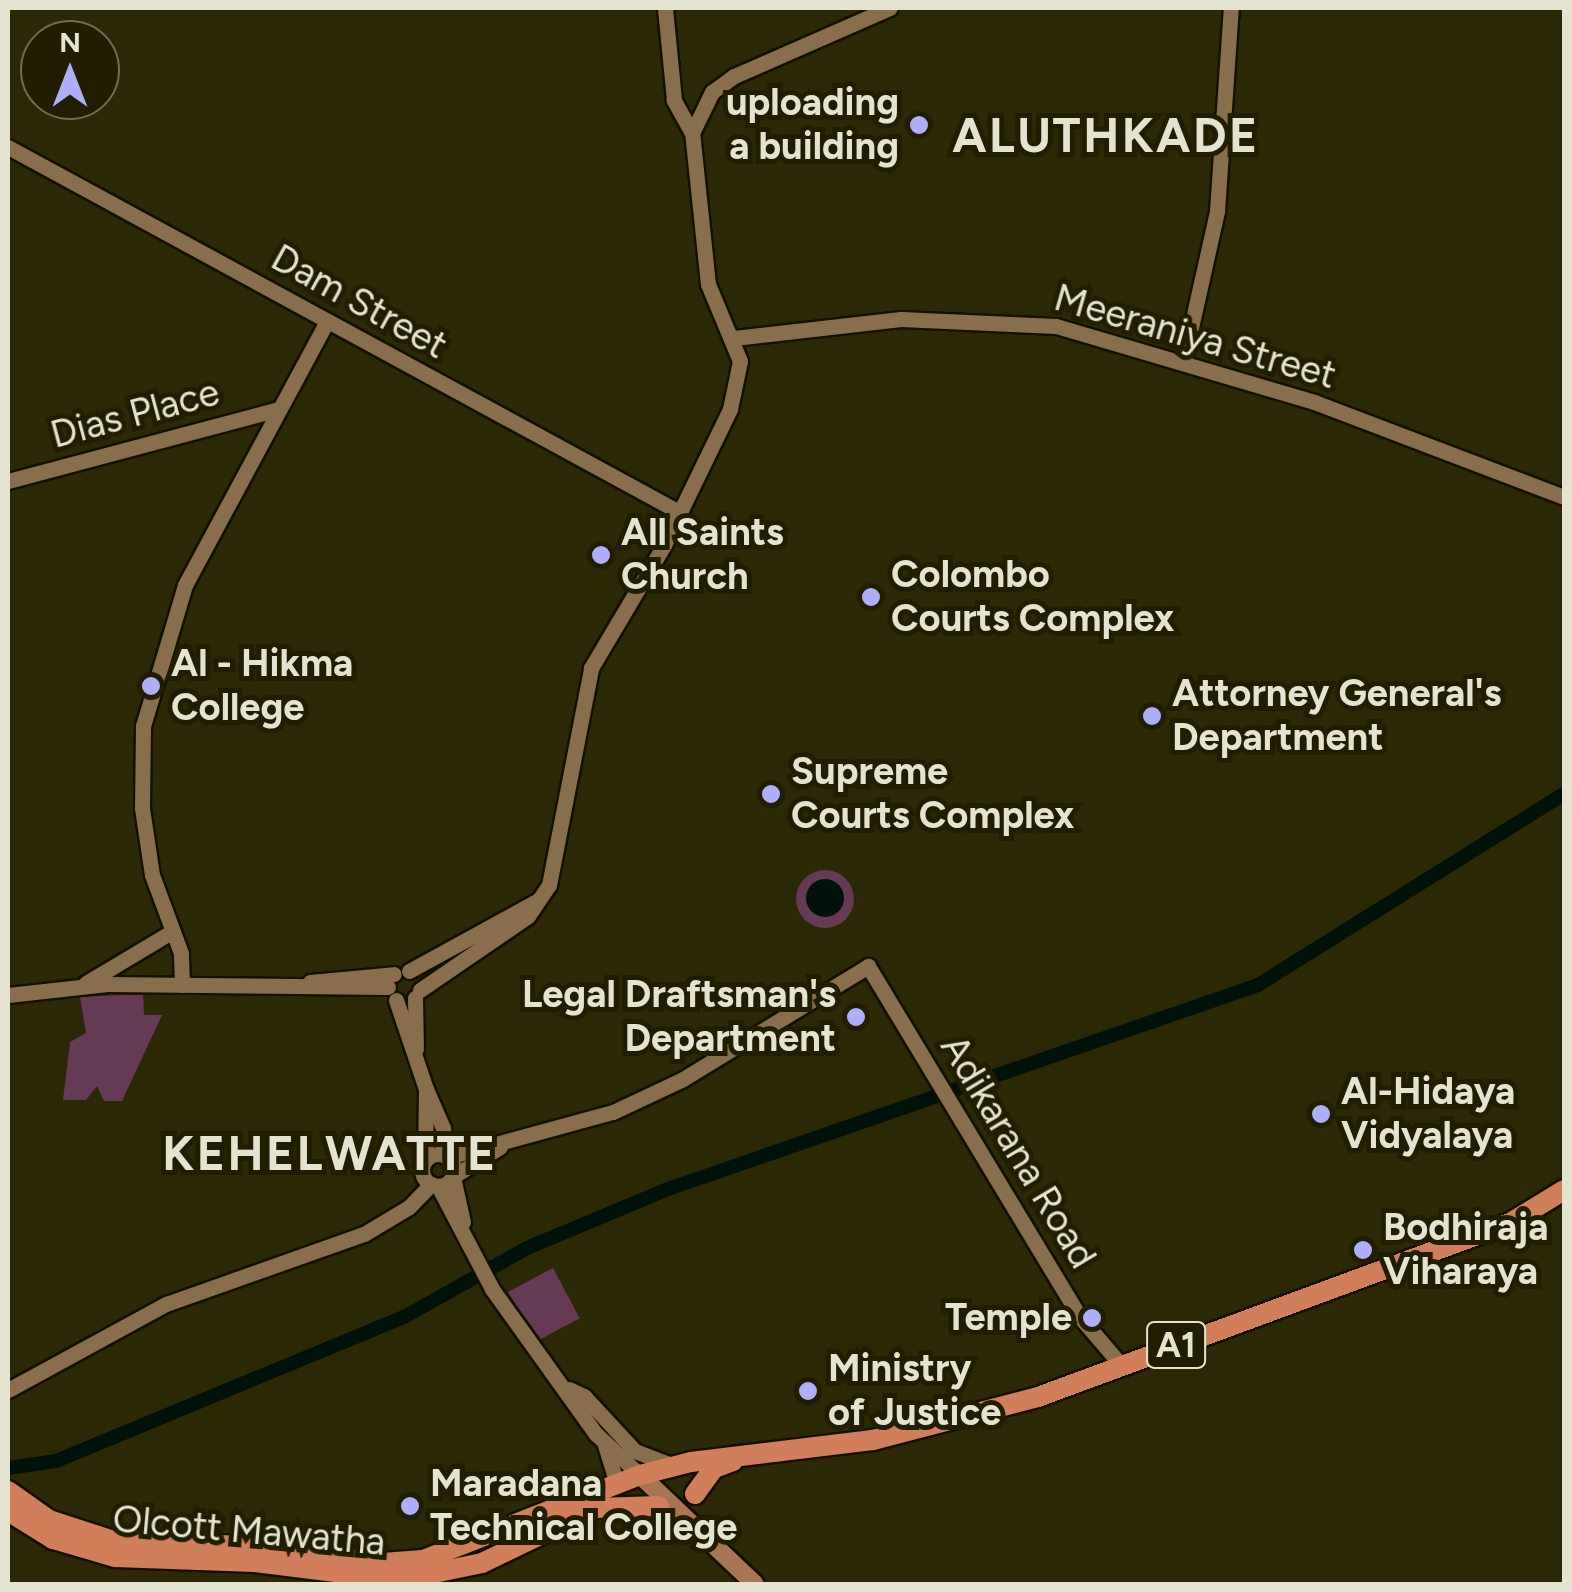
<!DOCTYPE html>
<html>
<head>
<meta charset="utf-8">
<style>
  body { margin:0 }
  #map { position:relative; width:1572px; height:1592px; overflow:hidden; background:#2b2806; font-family:Figtree,sans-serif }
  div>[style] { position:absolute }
  .green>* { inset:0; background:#653a54; transform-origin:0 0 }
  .round { border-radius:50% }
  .water>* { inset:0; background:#001209 }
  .canal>* { height:14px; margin:-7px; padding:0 7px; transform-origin:7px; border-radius:7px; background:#001209 }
  .roads { filter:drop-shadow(2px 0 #131000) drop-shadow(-2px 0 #131000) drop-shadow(0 2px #131000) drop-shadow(0 -2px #131000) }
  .secondary>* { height:15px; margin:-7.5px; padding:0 7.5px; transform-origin:7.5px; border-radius:7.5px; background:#896e4b }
  .secondary>.ring { margin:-7.5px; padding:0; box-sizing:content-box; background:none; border:15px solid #896e4b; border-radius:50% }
  .primary>* { height:18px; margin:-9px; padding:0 9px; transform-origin:9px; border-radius:9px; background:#a87552 }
  .highway>* { height:20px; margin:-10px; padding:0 10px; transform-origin:10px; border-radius:10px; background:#d17e5a }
  .dots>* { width:28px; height:28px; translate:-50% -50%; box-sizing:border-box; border:5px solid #211e00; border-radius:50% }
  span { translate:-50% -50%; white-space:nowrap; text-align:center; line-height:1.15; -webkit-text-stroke:10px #211e00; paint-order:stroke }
  .shield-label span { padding:2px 8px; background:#211e00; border:2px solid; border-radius:8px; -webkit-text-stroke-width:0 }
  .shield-label { font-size:35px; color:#e4e3d0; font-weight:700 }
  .poi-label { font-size:38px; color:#e4e3d0; font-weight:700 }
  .right { translate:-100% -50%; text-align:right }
  .left { translate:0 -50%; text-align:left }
  .street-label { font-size:38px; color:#e4e3d0 }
  .district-label { font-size:48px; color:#e4e3d0; font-weight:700; letter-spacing:2.5px }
  .frame { position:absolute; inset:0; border:10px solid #e4e3d0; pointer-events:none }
  .north { position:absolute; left:20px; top:20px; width:100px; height:100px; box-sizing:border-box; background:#211e00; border:2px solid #6f6d53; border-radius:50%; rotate:0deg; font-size:28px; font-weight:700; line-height:40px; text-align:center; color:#e4e3d0 }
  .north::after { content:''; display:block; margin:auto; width:35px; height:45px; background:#aeaefa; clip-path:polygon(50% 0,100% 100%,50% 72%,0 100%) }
</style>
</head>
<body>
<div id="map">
  <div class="green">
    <i class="round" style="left:796px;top:870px;width:58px;height:58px"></i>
    <i style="clip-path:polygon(143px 994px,144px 1015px,162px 1015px,122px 1101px,104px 1101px,97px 1086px,86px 1100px,63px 1100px,70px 1042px,86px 1033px,80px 997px)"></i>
    <i style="left:553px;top:1268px;width:57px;height:51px;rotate:62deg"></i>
  </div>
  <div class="water">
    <i class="round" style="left:806px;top:879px;width:38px;height:38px"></i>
  </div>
  <div class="canal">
    <i style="left:8px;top:1468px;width:49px;rotate:-8.3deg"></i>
    <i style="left:56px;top:1461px;width:379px;rotate:-22.5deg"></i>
    <i style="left:406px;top:1316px;width:139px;rotate:-29.3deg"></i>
    <i style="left:527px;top:1248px;width:153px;rotate:-22.7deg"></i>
    <i style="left:668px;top:1189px;width:624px;rotate:-19.07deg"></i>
    <i style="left:1258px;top:985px;width:361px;rotate:-32deg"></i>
  </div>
  <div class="roads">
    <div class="secondary">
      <i style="left:692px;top:133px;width:46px;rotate:-64deg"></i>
      <i style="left:712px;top:92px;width:27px;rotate:-36deg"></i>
      <i style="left:734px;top:76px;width:170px;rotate:-23.6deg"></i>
      <i style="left:8px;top:147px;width:766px;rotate:28.54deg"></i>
      <i style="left:734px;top:338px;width:168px;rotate:-6.5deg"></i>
      <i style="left:901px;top:319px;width:155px;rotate:2.6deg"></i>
      <i style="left:1056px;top:326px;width:269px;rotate:16.4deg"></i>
      <i style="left:1314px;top:402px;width:267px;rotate:20.8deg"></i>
      <i style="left:1184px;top:359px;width:152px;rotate:-77.4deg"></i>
      <i style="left:1217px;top:211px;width:203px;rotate:-86.1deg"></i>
      <i style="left:8px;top:481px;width:280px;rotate:-14.9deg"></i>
      <i style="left:409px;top:971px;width:146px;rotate:-28.7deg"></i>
      <i style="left:310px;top:982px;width:84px;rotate:-5.4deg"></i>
      <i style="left:86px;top:983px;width:101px;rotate:-30.9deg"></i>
      <i style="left:182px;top:985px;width:32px;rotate:-92deg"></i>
      <i style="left:181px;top:953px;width:83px;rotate:-110.4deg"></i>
      <i style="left:152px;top:875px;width:68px;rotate:-98.5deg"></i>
      <i style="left:142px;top:808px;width:82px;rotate:-89.3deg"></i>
      <i style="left:143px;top:726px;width:147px;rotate:-73.4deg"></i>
      <i style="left:185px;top:585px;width:300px;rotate:-61.7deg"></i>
      <i style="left:420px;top:990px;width:131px;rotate:-34.4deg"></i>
      <i style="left:528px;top:916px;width:37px;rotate:-56deg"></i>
      <i style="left:549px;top:885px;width:221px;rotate:-79deg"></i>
      <i style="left:591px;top:668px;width:143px;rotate:-59.3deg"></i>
      <i style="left:664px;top:545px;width:151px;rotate:-64.1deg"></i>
      <i style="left:730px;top:409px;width:49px;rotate:-78.2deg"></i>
      <i style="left:740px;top:361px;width:83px;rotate:-112.6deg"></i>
      <i style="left:708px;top:284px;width:152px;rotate:-96deg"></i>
      <i style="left:692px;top:133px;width:38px;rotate:-119deg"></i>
      <i style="left:674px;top:100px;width:92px;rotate:-95.6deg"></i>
      <i style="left:8px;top:995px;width:100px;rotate:-6.3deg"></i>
      <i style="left:107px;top:984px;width:281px;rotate:0.6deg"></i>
      <i style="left:415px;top:998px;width:51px;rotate:88.9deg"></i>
      <i style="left:396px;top:1000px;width:94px;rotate:71.4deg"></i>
      <i style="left:426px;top:1089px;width:72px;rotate:90.8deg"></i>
      <i style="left:426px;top:1089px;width:43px;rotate:66.4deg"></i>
      <i style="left:443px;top:1128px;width:28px;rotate:86deg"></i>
      <i class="ring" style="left:422px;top:1154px;width:17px;height:17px"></i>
      <i style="left:448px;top:1157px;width:171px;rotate:-15.3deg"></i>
      <i style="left:613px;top:1112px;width:77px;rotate:-25.2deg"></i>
      <i style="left:683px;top:1079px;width:217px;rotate:-31.4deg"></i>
      <i style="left:868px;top:966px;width:410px;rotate:58.9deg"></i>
      <i style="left:1080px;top:1317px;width:65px;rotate:49.4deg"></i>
      <i style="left:454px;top:1176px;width:54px;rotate:-32.2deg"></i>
      <i style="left:453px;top:1177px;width:46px;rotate:77.5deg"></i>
      <i style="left:438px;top:1186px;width:116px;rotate:62.3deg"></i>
      <i style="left:492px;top:1289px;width:178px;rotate:54.4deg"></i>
      <i style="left:596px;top:1434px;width:60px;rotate:43deg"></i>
      <i style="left:569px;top:1389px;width:17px;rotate:25deg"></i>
      <i style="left:584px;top:1396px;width:75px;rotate:47.2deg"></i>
      <i style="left:635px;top:1451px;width:39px;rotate:21deg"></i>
      <i style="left:8px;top:1390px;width:180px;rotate:-28.6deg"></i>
      <i style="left:166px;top:1304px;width:210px;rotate:-19.5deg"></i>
      <i style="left:364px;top:1234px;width:52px;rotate:-31deg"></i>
      <i style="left:409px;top:1207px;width:32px;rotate:-46deg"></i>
      <i style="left:605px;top:1445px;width:39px;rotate:73deg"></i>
    </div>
    <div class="primary">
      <i style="left:640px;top:1475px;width:158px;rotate:43.5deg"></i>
    </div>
    <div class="highway">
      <i style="left:8px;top:1491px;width:50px;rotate:35.3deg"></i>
      <i style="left:49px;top:1520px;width:68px;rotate:17.9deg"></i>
      <i style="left:114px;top:1541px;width:158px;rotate:2.2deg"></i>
      <i style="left:272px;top:1547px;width:111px;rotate:8.3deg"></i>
      <i style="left:382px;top:1563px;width:41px;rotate:-4.2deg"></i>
      <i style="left:423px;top:1560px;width:233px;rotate:-21.4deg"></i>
      <i style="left:640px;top:1475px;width:53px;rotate:-14.3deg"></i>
      <i style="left:691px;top:1462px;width:183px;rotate:-6.9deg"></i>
      <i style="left:873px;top:1440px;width:171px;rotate:-14.6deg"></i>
      <i style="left:1038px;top:1397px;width:503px;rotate:-20.24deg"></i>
      <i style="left:1510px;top:1223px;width:63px;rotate:-31.4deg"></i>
      <i style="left:695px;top:1494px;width:32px;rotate:-54deg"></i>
      <i style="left:714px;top:1468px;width:20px;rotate:-20deg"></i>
      <i style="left:8px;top:1511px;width:53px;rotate:31.9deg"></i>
      <i style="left:53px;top:1539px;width:65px;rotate:16.2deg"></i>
      <i style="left:115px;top:1557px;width:140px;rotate:2deg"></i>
      <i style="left:255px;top:1562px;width:146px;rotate:7.1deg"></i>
      <i style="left:400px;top:1580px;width:84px;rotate:-11.7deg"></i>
      <i style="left:482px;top:1563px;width:127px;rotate:-25.8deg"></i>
      <i style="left:596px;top:1508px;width:63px;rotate:-1.8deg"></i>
    </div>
  </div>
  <div class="dots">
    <i style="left:919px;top:125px;background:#aeaefa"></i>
    <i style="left:601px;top:555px;background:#aeaefa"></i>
    <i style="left:871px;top:597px;background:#aeaefa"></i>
    <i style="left:151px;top:686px;background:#aeaefa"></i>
    <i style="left:1152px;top:716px;background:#aeaefa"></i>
    <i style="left:771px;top:794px;background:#aeaefa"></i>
    <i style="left:856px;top:1017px;background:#aeaefa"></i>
    <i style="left:1321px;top:1114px;background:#aeaefa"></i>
    <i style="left:1363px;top:1250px;background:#aeaefa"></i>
    <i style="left:1092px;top:1318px;background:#aeaefa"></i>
    <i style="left:808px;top:1391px;background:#aeaefa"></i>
    <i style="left:410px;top:1506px;background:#aeaefa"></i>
  </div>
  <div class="shield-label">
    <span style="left:1176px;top:1345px">A1</span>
  </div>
  <div class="poi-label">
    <span class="right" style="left:899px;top:125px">uploading<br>a building</span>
    <span class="left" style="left:621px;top:555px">All Saints<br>Church</span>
    <span class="left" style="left:891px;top:597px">Colombo<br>Courts Complex</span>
    <span class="left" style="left:171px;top:686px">Al - Hikma<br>College</span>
    <span class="left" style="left:1172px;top:716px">Attorney General's<br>Department</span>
    <span class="left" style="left:791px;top:794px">Supreme<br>Courts Complex</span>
    <span class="right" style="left:836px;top:1017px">Legal Draftsman's<br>Department</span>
    <span class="left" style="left:1341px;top:1114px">Al-Hidaya<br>Vidyalaya</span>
    <span class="left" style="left:1383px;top:1250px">Bodhiraja<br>Viharaya</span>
    <span class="right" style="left:1072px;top:1318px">Temple</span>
    <span class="left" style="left:828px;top:1391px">Ministry<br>of Justice</span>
    <span class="left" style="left:430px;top:1506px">Maradana<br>Technical College</span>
  </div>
  <div class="street-label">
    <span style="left:359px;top:302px;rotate:29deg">Dam Street</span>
    <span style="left:1195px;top:337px;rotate:16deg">Meeraniya Street</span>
    <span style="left:135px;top:414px;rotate:-15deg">Dias Place</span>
    <span style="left:1018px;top:1152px;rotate:59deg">Adikarana Road</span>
    <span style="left:249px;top:1531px;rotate:5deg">Olcott Mawatha</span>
  </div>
  <div class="district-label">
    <span style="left:1106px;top:136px">ALUTHKADE</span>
    <span style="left:330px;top:1154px">KEHELWATTE</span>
  </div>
  <div class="frame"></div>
  <div class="north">N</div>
</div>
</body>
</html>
